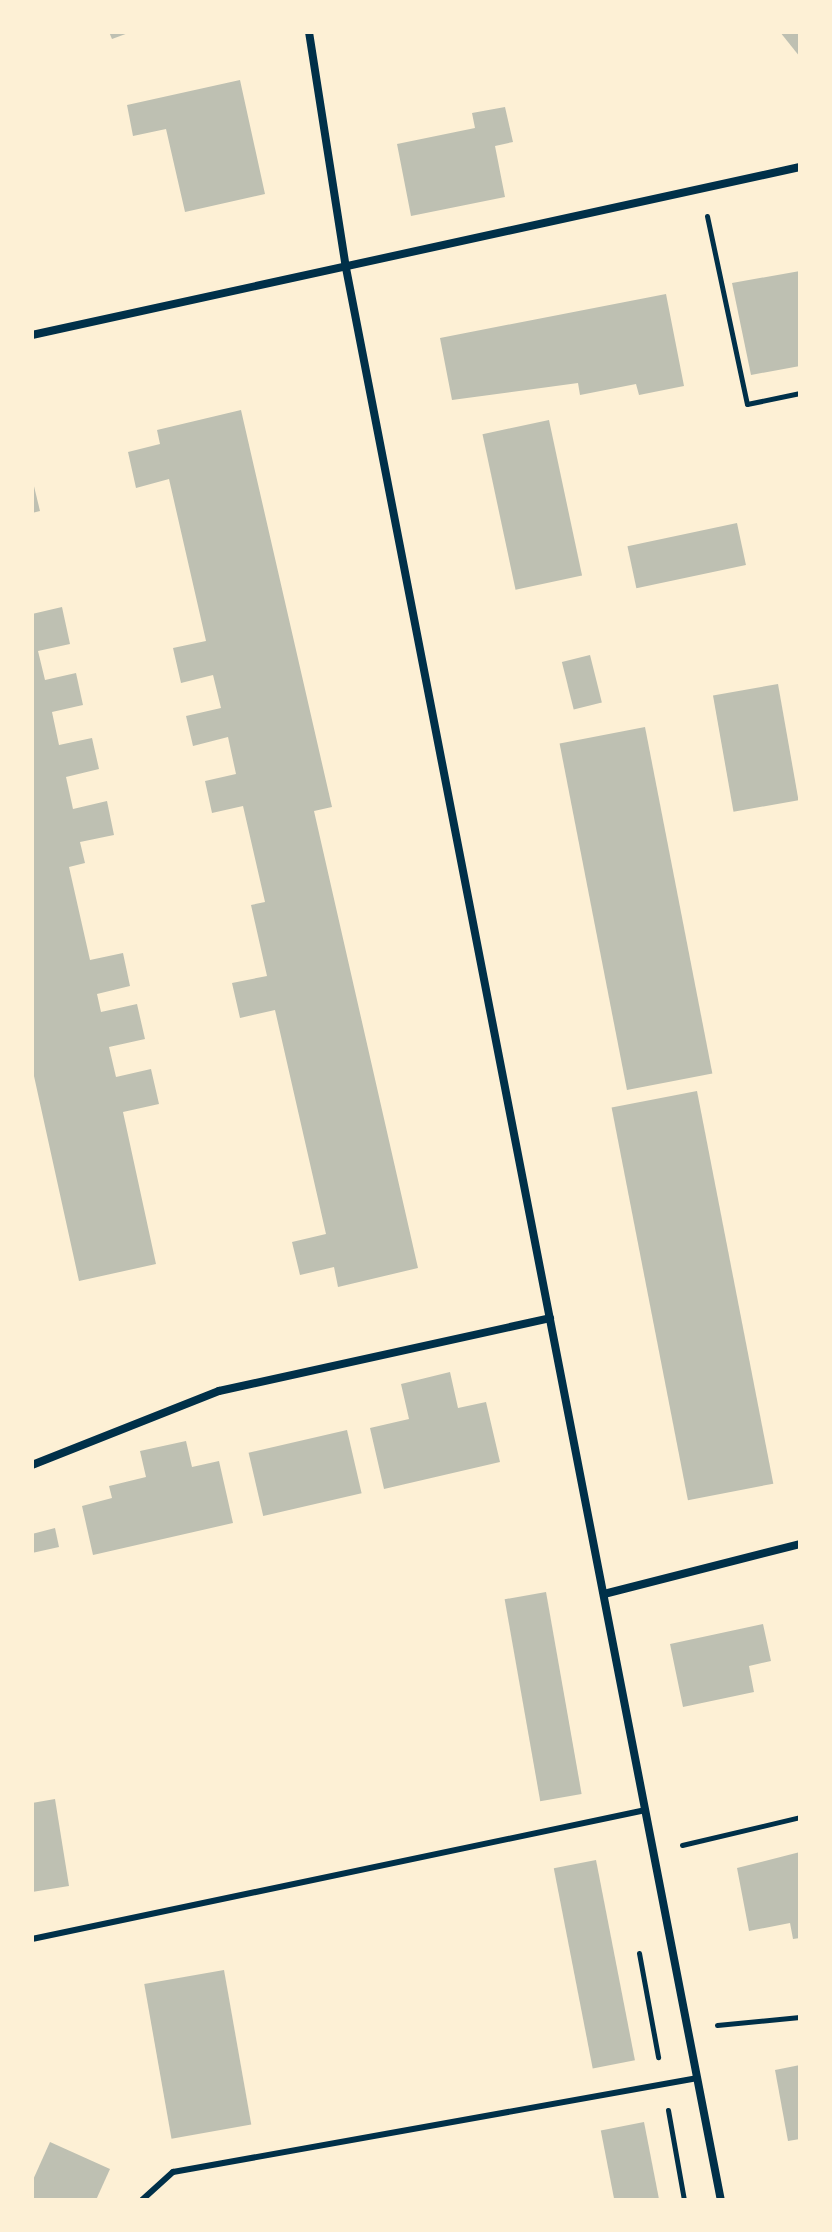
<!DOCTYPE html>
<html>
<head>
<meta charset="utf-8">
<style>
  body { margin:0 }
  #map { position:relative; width:832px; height:2232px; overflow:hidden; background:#fdf0d5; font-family:Inter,sans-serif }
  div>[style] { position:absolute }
  .building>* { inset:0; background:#bec0b2; transform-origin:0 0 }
  .path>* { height:5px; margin:-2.5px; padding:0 2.5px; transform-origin:2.5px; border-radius:2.5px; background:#003049 }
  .service>* { height:6px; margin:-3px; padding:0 3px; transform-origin:3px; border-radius:3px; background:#003049 }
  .minor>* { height:8px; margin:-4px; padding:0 4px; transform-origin:4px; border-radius:4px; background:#003049 }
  span { translate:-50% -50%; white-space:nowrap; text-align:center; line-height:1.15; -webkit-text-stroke:6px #fdf0d5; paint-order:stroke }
  .frame { position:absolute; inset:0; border:34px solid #fdf0d5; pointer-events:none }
</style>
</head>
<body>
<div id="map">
  <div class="building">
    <i style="clip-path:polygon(109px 32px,131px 32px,112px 39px)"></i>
    <i style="clip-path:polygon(780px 32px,800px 32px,800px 57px)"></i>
    <i style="clip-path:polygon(240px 80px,265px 194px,185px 212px,166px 129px,133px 136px,127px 105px)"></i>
    <i style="clip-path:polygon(505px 107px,513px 142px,495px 146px,505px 197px,411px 216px,397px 144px,475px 128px,472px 113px)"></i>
    <i style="clip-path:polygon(800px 271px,800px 366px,751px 375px,732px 283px)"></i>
    <i style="clip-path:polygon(666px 294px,684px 386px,639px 395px,636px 384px,580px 395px,578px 383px,452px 400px,440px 338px)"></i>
    <i style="clip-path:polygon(241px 410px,332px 807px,314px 811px,418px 1268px,338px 1287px,334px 1267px,300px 1275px,292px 1242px,326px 1234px,275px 1010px,240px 1018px,232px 983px,267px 976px,251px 905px,265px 902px,243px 806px,212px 813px,205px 781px,236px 774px,228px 737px,193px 746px,186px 716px,221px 708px,213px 675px,181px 683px,173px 648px,206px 641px,169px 479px,136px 488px,128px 452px,160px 444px,157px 430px)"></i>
    <i style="left:549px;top:420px;width:159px;height:68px;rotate:78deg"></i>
    <i style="clip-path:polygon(32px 478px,40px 511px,32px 513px)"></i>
    <i style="left:737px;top:523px;width:43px;height:112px;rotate:78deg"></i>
    <i style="clip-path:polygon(62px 607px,70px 644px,38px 651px,45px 680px,76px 673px,83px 705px,52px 712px,59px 745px,92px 738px,99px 769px,66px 777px,73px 809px,107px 801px,114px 835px,80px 842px,85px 863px,69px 867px,90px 960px,123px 953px,130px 986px,97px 994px,101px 1012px,137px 1004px,145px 1039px,109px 1047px,116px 1077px,151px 1069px,159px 1104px,123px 1112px,156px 1264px,79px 1281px,32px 1067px,32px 614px)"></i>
    <i style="left:590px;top:655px;width:49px;height:29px;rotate:76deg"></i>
    <i style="left:778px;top:684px;width:118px;height:66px;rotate:80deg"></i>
    <i style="left:645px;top:727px;width:353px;height:87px;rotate:79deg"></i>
    <i style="left:697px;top:1091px;width:400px;height:87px;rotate:79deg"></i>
    <i style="clip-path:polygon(450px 1372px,458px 1408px,486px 1402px,500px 1462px,384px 1489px,370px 1428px,409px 1419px,401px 1384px)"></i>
    <i style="left:347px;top:1430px;width:65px;height:101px;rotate:77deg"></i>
    <i style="clip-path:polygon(186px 1441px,192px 1467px,219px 1461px,233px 1523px,93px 1555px,82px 1506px,112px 1498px,109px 1486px,146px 1477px,140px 1451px)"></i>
    <i style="clip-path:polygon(55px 1528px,59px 1547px,32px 1553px,32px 1534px)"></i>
    <i style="left:546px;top:1592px;width:205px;height:42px;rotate:80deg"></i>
    <i style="clip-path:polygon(763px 1624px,771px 1661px,749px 1666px,754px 1692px,683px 1707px,670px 1644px)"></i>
    <i style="clip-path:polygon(55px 1799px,69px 1886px,32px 1892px,32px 1803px)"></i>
    <i style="clip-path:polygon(800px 1852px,800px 1938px,793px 1939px,790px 1923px,749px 1931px,737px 1868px)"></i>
    <i style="left:596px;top:1860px;width:204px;height:43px;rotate:79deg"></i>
    <i style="left:224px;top:1970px;width:157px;height:81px;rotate:80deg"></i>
    <i style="clip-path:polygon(800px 2065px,800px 2139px,788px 2141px,775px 2070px)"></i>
    <i style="left:644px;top:2122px;width:79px;height:44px;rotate:79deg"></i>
    <i style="clip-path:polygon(50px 2142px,110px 2169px,96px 2200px,32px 2200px,32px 2182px)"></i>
  </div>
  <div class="path">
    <i style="left:707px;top:216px;width:192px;rotate:78deg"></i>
    <i style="left:747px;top:404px;width:54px;rotate:-11.7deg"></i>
    <i style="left:682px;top:1845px;width:121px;rotate:-13.3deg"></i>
    <i style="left:639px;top:1953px;width:106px;rotate:79.6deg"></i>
    <i style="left:717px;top:2025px;width:83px;rotate:-5.5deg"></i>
    <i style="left:668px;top:2110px;width:91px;rotate:79.9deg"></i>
  </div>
  <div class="service">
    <i style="left:32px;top:1939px;width:627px;rotate:-11.87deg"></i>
    <i style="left:142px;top:2200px;width:42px;rotate:-42.1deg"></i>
    <i style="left:173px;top:2172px;width:533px;rotate:-10.15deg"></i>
  </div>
  <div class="minor">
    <i style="left:309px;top:32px;width:239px;rotate:81.1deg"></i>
    <i style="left:346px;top:268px;width:1968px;rotate:79.02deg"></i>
    <i style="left:32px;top:335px;width:786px;rotate:-12.34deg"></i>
    <i style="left:32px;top:1465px;width:201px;rotate:-21.6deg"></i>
    <i style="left:219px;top:1391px;width:339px;rotate:-12.4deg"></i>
    <i style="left:604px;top:1594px;width:202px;rotate:-14.3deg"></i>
  </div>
  <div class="frame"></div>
</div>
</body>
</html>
